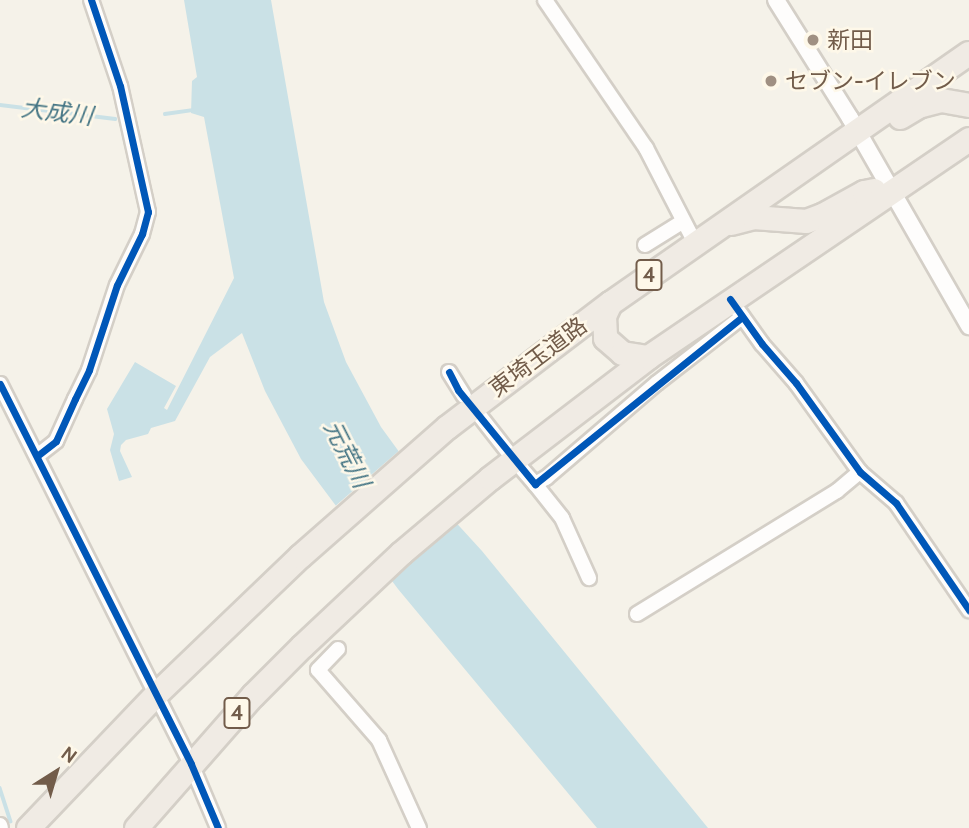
<!DOCTYPE html>
<html>
<head>
<meta charset="utf-8">
<style>
  body { margin:0 }
  #map { position:relative; width:969px; height:828px; overflow:hidden; background:#f5f2e9; font-family:Cabin,"Noto Sans JP",sans-serif }
  div>[style] { position:absolute }
  .water>* { inset:0; background:#cae1e6 }
  .pier>* { inset:0; background:#f5f2e9 }
  .stream>* { height:3.5px; margin:-1.75px; padding:0 1.75px; transform-origin:1.75px; border-radius:1.75px; background:#cae1e6 }
  .roads { filter:drop-shadow(2px 0 #d4cfc7) drop-shadow(-2px 0 #d4cfc7) drop-shadow(0 2px #d4cfc7) drop-shadow(0 -2px #d4cfc7) }
  .minor>* { height:14px; margin:-7px; padding:0 7px; transform-origin:7px; border-radius:7px; background:#fefdfc }
  .tertiary>* { height:16px; margin:-8px; padding:0 8px; transform-origin:8px; border-radius:8px; background:#fefdfc }
  .trunk>* { height:23px; margin:-11.5px; padding:0 11.5px; transform-origin:11.5px; border-radius:11.5px; background:#f0ebe4 }
  .cycleway>* { height:7px; margin:-3.5px; padding:0 3.5px; transform-origin:3.5px; border-radius:3.5px; background:#0057b8 }
  .dots>* { width:19px; height:19px; translate:-50% -50%; box-sizing:border-box; border:4px solid #fef8e9; border-radius:50% }
  span { translate:-50% -50%; white-space:nowrap; text-align:center; line-height:1.15; -webkit-text-stroke:5px #fef8e9; paint-order:stroke }
  .shield-label span { padding:2px 5px; background:#fef8e9; border:2px solid; border-radius:5px; -webkit-text-stroke-width:0 }
  .shield-label { font-size:21px; color:#725c4a; font-weight:700 }
  .poi-label { font-size:23px; color:#725c4a }
  .left { translate:0 -50%; text-align:left }
  .street-label { font-size:23px; color:#725c4a }
  .water-label { font-size:24px; color:#457585; font-style:italic }
  .north { position:absolute; left:21px; top:737px; width:70px; height:70px; -webkit-text-stroke:5px #fef8e9; paint-order:stroke; rotate:37deg; font-size:19px; font-weight:700; line-height:28px; text-align:center; color:#725c4a }
  .north::after { content:''; display:block; margin:auto; width:24px; height:32px; background:#725c4a; clip-path:polygon(50% 0,100% 100%,50% 72%,0 100%) }
</style>
</head>
<body>
<div id="map">
  <div class="water">
    <i style="clip-path:polygon(184px 0,271px 0,324px 302px,346px 362px,381px 427px,429px 493px,482px 551px,708px 828px,597px 828px,398px 589px,301px 459px,265px 391px,242px 333px,210px 357px,175px 421px,151px 428px,148px 434px,126px 440px,121px 445px,120px 451px,132px 477px,119px 481px,110px 450px,114px 434px,107px 409px,135px 362px,176px 386px,164px 408px,167px 410px,234px 278px,204px 117px,191px 113px,192px 81px,197px 77px)"></i>
  </div>
  <div class="pier">
    <i style="clip-path:polygon(401px 449px,431px 491px,459px 521px,388px 583px,333px 508px)"></i>
  </div>
  <div class="stream">
    <i style="left:0;top:105px;width:116px;rotate:6.9deg"></i>
    <i style="left:165px;top:114px;width:29px;rotate:-8deg"></i>
    <i style="left:0;top:788px;width:35px;rotate:72deg"></i>
  </div>
  <div class="roads">
    <div class="minor">
      <i style="left:545px;top:0;width:179px;rotate:55.7deg"></i>
      <i style="left:646px;top:148px;width:107px;rotate:62.7deg"></i>
      <i style="left:645px;top:245px;width:44px;rotate:-31.9deg"></i>
      <i style="left:730px;top:299px;width:55px;rotate:54.6deg"></i>
      <i style="left:762px;top:344px;width:52px;rotate:48.9deg"></i>
      <i style="left:796px;top:383px;width:110px;rotate:54.3deg"></i>
      <i style="left:860px;top:472px;width:48px;rotate:40.7deg"></i>
      <i style="left:896px;top:503px;width:130px;rotate:55.7deg"></i>
      <i style="left:449px;top:372px;width:28px;rotate:58deg"></i>
      <i style="left:0;top:384px;width:425px;rotate:63.3deg"></i>
      <i style="left:191px;top:764px;width:69px;rotate:67.1deg"></i>
      <i style="left:476px;top:411px;width:52px;rotate:52deg"></i>
      <i style="left:37px;top:456px;width:24px;rotate:-38deg"></i>
      <i style="left:56px;top:441px;width:46px;rotate:-65.7deg"></i>
      <i style="left:75px;top:399px;width:32px;rotate:-64deg"></i>
      <i style="left:89px;top:370px;width:89px;rotate:-71.8deg"></i>
      <i style="left:117px;top:285px;width:57px;rotate:-63.9deg"></i>
      <i style="left:142px;top:234px;width:23px;rotate:-75deg"></i>
      <i style="left:148px;top:212px;width:129px;rotate:-102.5deg"></i>
      <i style="left:120px;top:86px;width:91px;rotate:-108.6deg"></i>
      <i style="left:522px;top:469px;width:20px;rotate:49deg"></i>
      <i style="left:535px;top:484px;width:13px;rotate:-29deg"></i>
      <i style="left:546px;top:478px;width:146px;rotate:-40.6deg"></i>
      <i style="left:657px;top:383px;width:108px;rotate:-37.8deg"></i>
      <i style="left:535px;top:484px;width:43px;rotate:51.5deg"></i>
      <i style="left:562px;top:518px;width:66px;rotate:65.8deg"></i>
      <i style="left:637px;top:614px;width:235px;rotate:-31.6deg"></i>
      <i style="left:837px;top:491px;width:30px;rotate:-40deg"></i>
      <i style="left:338px;top:649px;width:29px;rotate:134deg"></i>
      <i style="left:318px;top:670px;width:93px;rotate:48.9deg"></i>
      <i style="left:379px;top:740px;width:97px;rotate:65.6deg"></i>
      <i style="left:0;top:825px;width:3px;rotate:72deg"></i>
    </div>
    <div class="tertiary">
      <i style="left:776px;top:0;width:139px;rotate:57.9deg"></i>
      <i style="left:850px;top:118px;width:240px;rotate:60.2deg"></i>
    </div>
    <div class="trunk">
      <i style="left:900px;top:117px;width:21px;rotate:-31deg"></i>
      <i style="left:918px;top:106px;width:24px;rotate:-15deg"></i>
      <i style="left:941px;top:100px;width:28px;rotate:10deg"></i>
      <i style="left:731px;top:223px;width:23px;rotate:-15deg"></i>
      <i style="left:753px;top:217px;width:53px;rotate:4.3deg"></i>
      <i style="left:806px;top:221px;width:17px;rotate:-21deg"></i>
      <i style="left:822px;top:215px;width:48px;rotate:-28.7deg"></i>
      <i style="left:864px;top:192px;width:10px;rotate:-11deg"></i>
      <i style="left:610px;top:303px;width:14px;rotate:115deg"></i>
      <i style="left:604px;top:316px;width:22px;rotate:87deg"></i>
      <i style="left:605px;top:338px;width:23px;rotate:41deg"></i>
      <i style="left:622px;top:353px;width:26px;rotate:9deg"></i>
      <i style="left:28px;top:828px;width:185px;rotate:-46.3deg"></i>
      <i style="left:156px;top:694px;width:199px;rotate:-43.8deg"></i>
      <i style="left:300px;top:556px;width:196px;rotate:-41.3deg"></i>
      <i style="left:447px;top:427px;width:205px;rotate:-37.3deg"></i>
      <i style="left:610px;top:303px;width:437px;rotate:-34.9deg"></i>
      <i style="left:136px;top:828px;width:177px;rotate:-48.7deg"></i>
      <i style="left:253px;top:695px;width:69px;rotate:-45deg"></i>
      <i style="left:302px;top:646px;width:136px;rotate:-43.2deg"></i>
      <i style="left:401px;top:553px;width:116px;rotate:-40.1deg"></i>
      <i style="left:490px;top:478px;width:199px;rotate:-37.4deg"></i>
      <i style="left:648px;top:357px;width:388px;rotate:-34.2deg"></i>
    </div>
  </div>
  <div class="cycleway">
    <i style="left:730px;top:299px;width:55px;rotate:54.6deg"></i>
    <i style="left:762px;top:344px;width:52px;rotate:48.9deg"></i>
    <i style="left:796px;top:383px;width:110px;rotate:54.3deg"></i>
    <i style="left:860px;top:472px;width:48px;rotate:40.7deg"></i>
    <i style="left:896px;top:503px;width:130px;rotate:55.7deg"></i>
    <i style="left:449px;top:372px;width:20px;rotate:63deg"></i>
    <i style="left:458px;top:390px;width:122px;rotate:50.7deg"></i>
    <i style="left:535px;top:484px;width:266px;rotate:-38.9deg"></i>
    <i style="left:0;top:384px;width:425px;rotate:63.3deg"></i>
    <i style="left:191px;top:764px;width:69px;rotate:67.1deg"></i>
    <i style="left:37px;top:456px;width:24px;rotate:-38deg"></i>
    <i style="left:56px;top:441px;width:46px;rotate:-65.7deg"></i>
    <i style="left:75px;top:399px;width:32px;rotate:-64deg"></i>
    <i style="left:89px;top:370px;width:89px;rotate:-71.8deg"></i>
    <i style="left:117px;top:285px;width:57px;rotate:-63.9deg"></i>
    <i style="left:142px;top:234px;width:23px;rotate:-75deg"></i>
    <i style="left:148px;top:212px;width:129px;rotate:-102.5deg"></i>
    <i style="left:120px;top:86px;width:91px;rotate:-108.6deg"></i>
  </div>
  <div class="dots">
    <i style="left:813px;top:40px;background:#a09082"></i>
    <i style="left:771px;top:81px;background:#a09082"></i>
  </div>
  <div class="shield-label">
    <span style="left:649px;top:275px">4</span>
    <span style="left:237px;top:713px">4</span>
  </div>
  <div class="poi-label">
    <span class="left" style="left:827px;top:40px">新田</span>
    <span class="left" style="left:785px;top:81px">セブン-イレブン</span>
  </div>
  <div class="street-label">
    <span style="left:538px;top:357px;rotate:-37deg">東埼玉道路</span>
  </div>
  <div class="water-label">
    <span style="left:57px;top:112px;rotate:7deg">大成川</span>
    <span style="left:347px;top:454px;rotate:63deg">元荒川</span>
  </div>
  <div class="north">N</div>
</div>
</body>
</html>
